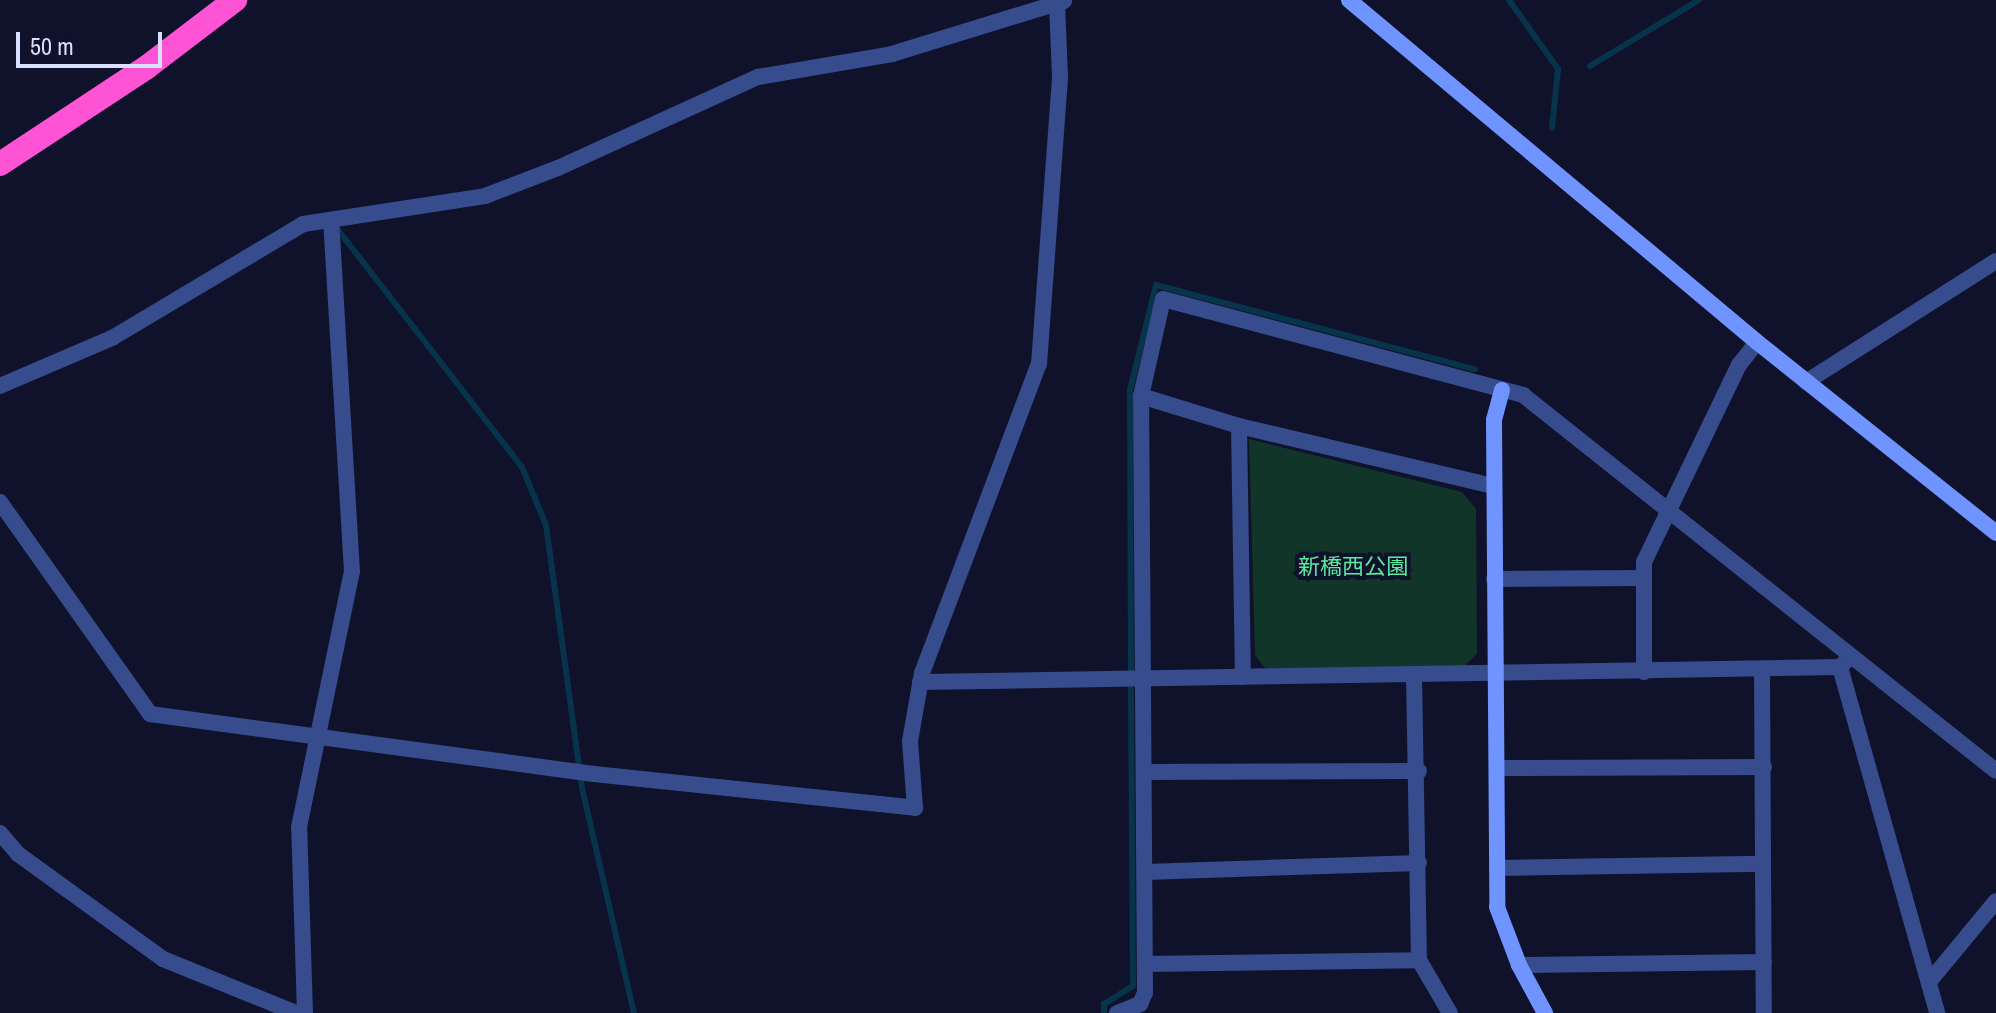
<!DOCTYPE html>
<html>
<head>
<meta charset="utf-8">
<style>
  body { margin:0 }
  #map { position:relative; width:1996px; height:1013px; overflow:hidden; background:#0f122a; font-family:"Archivo Narrow","Noto Sans JP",sans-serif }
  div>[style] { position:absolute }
  .green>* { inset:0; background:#113529 }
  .stream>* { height:6px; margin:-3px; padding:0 3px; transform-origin:3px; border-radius:3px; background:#07334b }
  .street>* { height:16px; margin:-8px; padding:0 8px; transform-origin:8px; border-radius:8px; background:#364c8d }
  .secondary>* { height:16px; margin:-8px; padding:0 8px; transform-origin:8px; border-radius:8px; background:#6f94ff }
  .highway>* { height:24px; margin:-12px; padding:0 12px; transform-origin:12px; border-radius:12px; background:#ff53d6 }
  span { translate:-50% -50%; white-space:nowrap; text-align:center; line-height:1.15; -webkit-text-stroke:8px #0f122a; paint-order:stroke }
  .park-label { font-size:22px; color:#5ae99d }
  .scale { position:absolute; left:16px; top:32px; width:146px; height:36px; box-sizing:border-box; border:4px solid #d8dfff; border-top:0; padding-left:10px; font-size:24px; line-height:28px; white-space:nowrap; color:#d8dfff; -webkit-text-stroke:6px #0f122a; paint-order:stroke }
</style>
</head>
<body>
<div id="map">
  <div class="green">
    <i style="clip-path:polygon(1249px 439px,1462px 492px,1476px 509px,1477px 654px,1462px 668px,1265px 668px,1255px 655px)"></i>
  </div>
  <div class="stream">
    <i style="left:1509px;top:0;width:85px;rotate:54.6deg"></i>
    <i style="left:1558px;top:69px;width:59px;rotate:95.8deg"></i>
    <i style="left:1590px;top:66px;width:127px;rotate:-31.2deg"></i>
    <i style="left:335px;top:226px;width:305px;rotate:52.2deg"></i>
    <i style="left:522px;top:467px;width:63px;rotate:67.5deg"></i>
    <i style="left:546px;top:525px;width:265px;rotate:82.2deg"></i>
    <i style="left:582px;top:788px;width:231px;rotate:77deg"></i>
    <i style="left:1131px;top:670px;width:280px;rotate:-90.2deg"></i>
    <i style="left:1130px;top:390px;width:108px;rotate:-76.1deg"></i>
    <i style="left:1156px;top:285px;width:330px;rotate:14.8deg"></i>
    <i style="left:1104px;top:1013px;width:9px;rotate:-90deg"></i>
    <i style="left:1104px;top:1004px;width:34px;rotate:-32deg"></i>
    <i style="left:1133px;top:986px;width:300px;rotate:-90.4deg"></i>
  </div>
  <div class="street">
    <i style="left:1806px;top:382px;width:225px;rotate:-32.5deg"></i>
    <i style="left:0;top:386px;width:122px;rotate:-23.2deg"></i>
    <i style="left:112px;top:338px;width:222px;rotate:-30.8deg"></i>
    <i style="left:303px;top:224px;width:184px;rotate:-8.7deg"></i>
    <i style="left:485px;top:196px;width:78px;rotate:-21deg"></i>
    <i style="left:558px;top:168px;width:220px;rotate:-24.5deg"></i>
    <i style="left:758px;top:77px;width:136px;rotate:-9.7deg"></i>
    <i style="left:892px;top:54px;width:180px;rotate:-17.1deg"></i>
    <i style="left:1141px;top:396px;width:102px;rotate:17deg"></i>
    <i style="left:1239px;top:426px;width:251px;rotate:89.1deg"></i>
    <i style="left:1239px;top:426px;width:261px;rotate:13.3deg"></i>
    <i style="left:0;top:502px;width:260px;rotate:54.7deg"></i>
    <i style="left:150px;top:714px;width:448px;rotate:7.7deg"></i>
    <i style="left:594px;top:774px;width:323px;rotate:6deg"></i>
    <i style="left:915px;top:808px;width:67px;rotate:-94.3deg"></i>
    <i style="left:910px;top:741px;width:69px;rotate:-80deg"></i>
    <i style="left:922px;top:673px;width:330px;rotate:-69.3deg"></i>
    <i style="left:1039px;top:364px;width:288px;rotate:-85.8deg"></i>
    <i style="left:1060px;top:77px;width:74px;rotate:-92.3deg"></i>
    <i style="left:1494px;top:579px;width:148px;rotate:-0.4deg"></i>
    <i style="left:1845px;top:662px;width:7px;rotate:135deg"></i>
    <i style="left:1840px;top:667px;width:359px;rotate:74.3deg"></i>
    <i style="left:1644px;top:672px;width:110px;rotate:-90deg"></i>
    <i style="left:1644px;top:562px;width:219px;rotate:-64.3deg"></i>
    <i style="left:1739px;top:365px;width:29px;rotate:-52deg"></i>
    <i style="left:1762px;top:672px;width:341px;rotate:89.7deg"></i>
    <i style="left:1414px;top:676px;width:284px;rotate:89deg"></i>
    <i style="left:1419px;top:960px;width:61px;rotate:59.7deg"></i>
    <i style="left:920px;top:682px;width:920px;rotate:-0.93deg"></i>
    <i style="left:1497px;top:768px;width:267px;rotate:-0.2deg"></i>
    <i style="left:1144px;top:772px;width:275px;rotate:-0.2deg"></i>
    <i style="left:0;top:833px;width:28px;rotate:49deg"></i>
    <i style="left:18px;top:854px;width:179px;rotate:35.9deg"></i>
    <i style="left:163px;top:959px;width:144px;rotate:22.1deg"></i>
    <i style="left:1497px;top:868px;width:266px;rotate:-0.9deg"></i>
    <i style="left:1145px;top:872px;width:274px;rotate:-1.9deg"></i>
    <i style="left:1145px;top:964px;width:274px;rotate:-0.8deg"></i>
    <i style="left:1519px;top:965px;width:245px;rotate:-0.7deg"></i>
    <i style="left:1929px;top:982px;width:105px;rotate:-50.4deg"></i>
    <i style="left:305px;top:1013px;width:186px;rotate:-91.8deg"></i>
    <i style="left:299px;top:827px;width:260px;rotate:-78.3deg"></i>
    <i style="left:352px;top:572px;width:353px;rotate:-93.4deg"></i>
    <i style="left:1117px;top:1013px;width:25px;rotate:-21deg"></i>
    <i style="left:1140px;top:1004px;width:12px;rotate:-66deg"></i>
    <i style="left:1145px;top:993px;width:597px;rotate:-90.38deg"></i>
    <i style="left:1141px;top:396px;width:99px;rotate:-77.2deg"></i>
    <i style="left:1163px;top:299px;width:373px;rotate:14.9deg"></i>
    <i style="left:1523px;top:395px;width:604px;rotate:38.48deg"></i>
  </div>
  <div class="secondary">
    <i style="left:1349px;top:0;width:532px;rotate:39.97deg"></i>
    <i style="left:1757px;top:342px;width:306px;rotate:38.6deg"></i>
    <i style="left:1502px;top:390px;width:31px;rotate:105deg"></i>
    <i style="left:1494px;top:420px;width:487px;rotate:89.6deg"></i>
    <i style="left:1497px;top:907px;width:62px;rotate:69.2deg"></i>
    <i style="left:1519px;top:965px;width:55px;rotate:61.6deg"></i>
  </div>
  <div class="highway">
    <i style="left:0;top:164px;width:176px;rotate:-33.4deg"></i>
    <i style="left:147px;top:67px;width:111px;rotate:-37.3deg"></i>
  </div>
  <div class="park-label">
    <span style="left:1353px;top:567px">新橋西公園</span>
  </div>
  <div class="scale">50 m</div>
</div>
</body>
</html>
